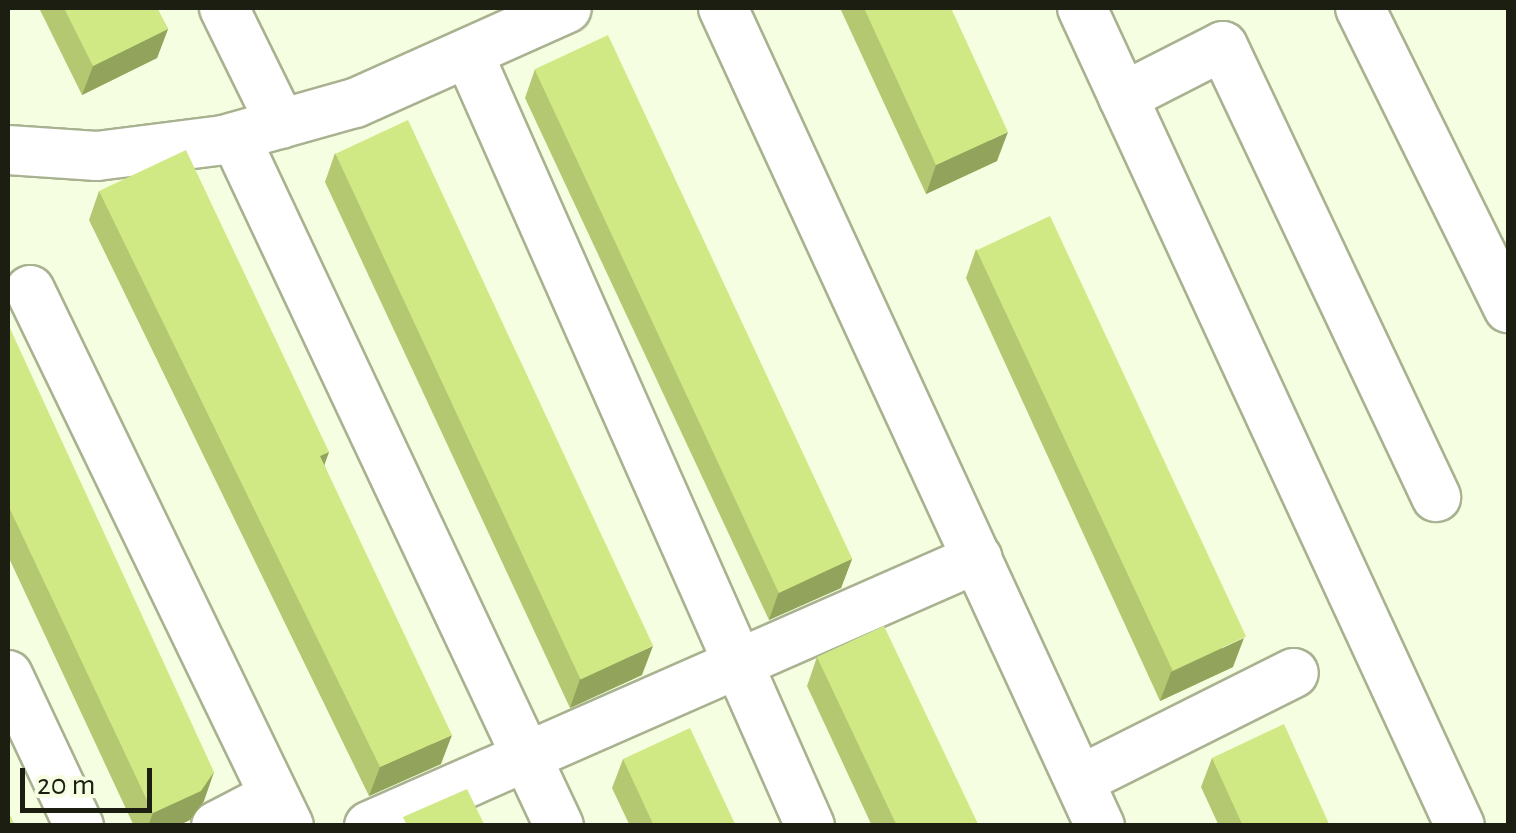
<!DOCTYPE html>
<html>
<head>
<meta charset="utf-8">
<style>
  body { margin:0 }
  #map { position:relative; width:1516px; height:833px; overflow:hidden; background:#f6fee2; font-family:"Alegreya Sans",sans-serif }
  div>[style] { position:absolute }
  .roads { filter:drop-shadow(2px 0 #a9b290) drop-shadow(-2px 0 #a9b290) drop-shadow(0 2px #a9b290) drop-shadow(0 -2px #a9b290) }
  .minor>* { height:48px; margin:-24px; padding:0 24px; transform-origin:24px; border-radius:24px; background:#fff }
  .wall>* { inset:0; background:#b4c872 }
  .shaded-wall>* { inset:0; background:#92a35c }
  .building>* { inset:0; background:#d1e984; transform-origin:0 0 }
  span { translate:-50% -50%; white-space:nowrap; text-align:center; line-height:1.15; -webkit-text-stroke:8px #f6fee2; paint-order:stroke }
  .frame { position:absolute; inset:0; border:10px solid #1b1e11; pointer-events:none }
  .scale { position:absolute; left:20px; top:768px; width:132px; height:45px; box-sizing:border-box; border:5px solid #1b1e11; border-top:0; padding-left:12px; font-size:30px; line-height:35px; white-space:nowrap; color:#1b1e11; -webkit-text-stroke:8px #f6fee2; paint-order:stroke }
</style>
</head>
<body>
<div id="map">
  <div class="roads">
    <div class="minor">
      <i style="left:224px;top:8px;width:129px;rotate:63.8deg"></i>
      <i style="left:723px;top:8px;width:901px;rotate:65.26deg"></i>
      <i style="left:1082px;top:8px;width:901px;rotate:65.2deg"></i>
      <i style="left:1360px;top:8px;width:335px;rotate:63.7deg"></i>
      <i style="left:469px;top:55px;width:843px;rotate:66.14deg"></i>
      <i style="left:1123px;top:97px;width:112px;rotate:-27deg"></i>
      <i style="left:1223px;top:46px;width:499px;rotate:64.7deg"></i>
      <i style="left:235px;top:137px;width:761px;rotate:64.81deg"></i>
      <i style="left:8px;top:150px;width:89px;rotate:3.9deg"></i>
      <i style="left:97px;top:156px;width:127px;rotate:-7.2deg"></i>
      <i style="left:223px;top:140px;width:137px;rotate:-15.7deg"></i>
      <i style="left:355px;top:103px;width:232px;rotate:-24.1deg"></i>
      <i style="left:30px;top:290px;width:595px;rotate:64.21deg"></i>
      <i style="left:8px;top:675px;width:167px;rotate:64.8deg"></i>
      <i style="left:1080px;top:780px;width:239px;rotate:-26.6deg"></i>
      <i style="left:216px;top:826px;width:65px;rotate:-27.3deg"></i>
      <i style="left:369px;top:826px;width:665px;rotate:-23.75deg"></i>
    </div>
  </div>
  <div class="wall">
    <i style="clip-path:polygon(39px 8px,157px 8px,168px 29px,157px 58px,82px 95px)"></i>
    <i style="clip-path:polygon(840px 8px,951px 8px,997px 161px,926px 194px)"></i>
    <i style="clip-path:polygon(535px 69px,852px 559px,841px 588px,769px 620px,525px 98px)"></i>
    <i style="clip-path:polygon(335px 153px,642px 675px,570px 708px,325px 182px)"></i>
    <i style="clip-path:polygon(99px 191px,329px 452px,324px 464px,441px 764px,369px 796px,89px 220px)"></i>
    <i style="clip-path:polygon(976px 249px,1233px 667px,1160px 701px,966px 278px)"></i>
    <i style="clip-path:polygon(8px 324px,204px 801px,190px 820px,177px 826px,134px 826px,8px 556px)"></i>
    <i style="clip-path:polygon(817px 657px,979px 826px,872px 826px,807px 686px)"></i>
    <i style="clip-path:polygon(1212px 758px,1330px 826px,1219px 826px,1201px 787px)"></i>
    <i style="clip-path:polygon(623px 759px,736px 826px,630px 826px,612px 788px)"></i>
  </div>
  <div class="shaded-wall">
    <i style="clip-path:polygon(168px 29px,157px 58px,82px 95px,93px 66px)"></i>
    <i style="clip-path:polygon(1008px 132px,997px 161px,926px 194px,936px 165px)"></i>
    <i style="clip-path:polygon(329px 452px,319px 480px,320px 456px)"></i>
    <i style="clip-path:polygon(852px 559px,841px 588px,769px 620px,779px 591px)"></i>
    <i style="clip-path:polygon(1244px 638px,1233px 667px,1160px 701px,1171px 672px)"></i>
    <i style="clip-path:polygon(653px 646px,642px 675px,570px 708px,580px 679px)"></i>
    <i style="clip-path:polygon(452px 735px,441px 764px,369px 796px,380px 767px)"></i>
    <i style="clip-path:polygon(214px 772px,204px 801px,190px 820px,177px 826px,148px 826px,153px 813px)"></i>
  </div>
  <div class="building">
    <i style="clip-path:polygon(64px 8px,157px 8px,168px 29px,93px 66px)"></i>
    <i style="clip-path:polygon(864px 8px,951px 8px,1008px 132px,936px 165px)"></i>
    <i style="left:608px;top:35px;width:578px;height:81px;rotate:65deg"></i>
    <i style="left:408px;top:120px;width:580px;height:80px;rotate:65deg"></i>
    <i style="clip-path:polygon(186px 150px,329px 452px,320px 456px,452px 735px,380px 767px,99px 191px)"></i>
    <i style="left:1050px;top:216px;width:464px;height:81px;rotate:65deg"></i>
    <i style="clip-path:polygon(8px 324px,214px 772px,201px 791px,153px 813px,8px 505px)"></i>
    <i style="clip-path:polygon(884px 626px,979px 826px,897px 826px,817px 657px)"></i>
    <i style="clip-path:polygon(1284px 724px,1330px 826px,1243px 826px,1212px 758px)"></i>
    <i style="clip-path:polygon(690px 728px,736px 826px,654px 826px,623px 759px)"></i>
    <i style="clip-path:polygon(467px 789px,485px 826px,407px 826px,403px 817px)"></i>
    <i style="clip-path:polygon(8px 810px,15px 826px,8px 826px)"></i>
  </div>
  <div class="frame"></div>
  <div class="scale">20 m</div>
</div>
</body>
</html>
